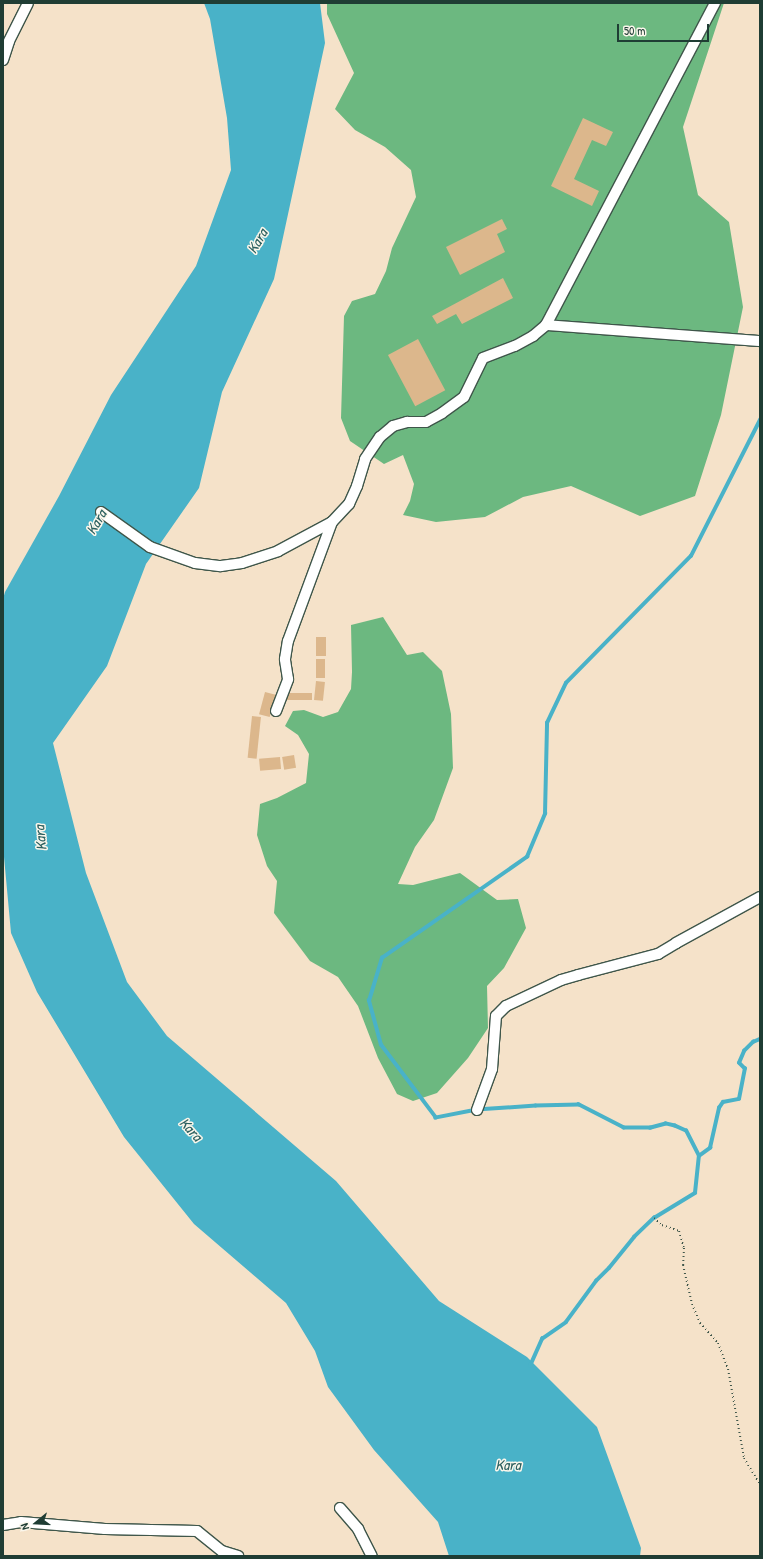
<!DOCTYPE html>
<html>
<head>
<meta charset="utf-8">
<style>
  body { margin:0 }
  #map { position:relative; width:763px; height:1559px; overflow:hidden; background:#f5e2c9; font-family:"Patrick Hand",sans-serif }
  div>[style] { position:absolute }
  .forest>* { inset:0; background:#6cb880 }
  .water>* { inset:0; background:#49b2c8 }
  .stream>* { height:3.5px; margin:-1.75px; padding:0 1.75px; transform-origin:1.75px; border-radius:1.75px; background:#49b2c8 }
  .building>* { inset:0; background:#dcb78c; transform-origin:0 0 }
  .path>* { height:2px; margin-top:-1px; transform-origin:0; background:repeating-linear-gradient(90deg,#3f564a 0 1px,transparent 0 4px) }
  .roads { filter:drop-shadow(1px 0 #3f564a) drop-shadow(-1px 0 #3f564a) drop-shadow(0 1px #3f564a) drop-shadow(0 -1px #3f564a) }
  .street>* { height:10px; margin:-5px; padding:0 5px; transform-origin:5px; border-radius:5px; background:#fff }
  span { translate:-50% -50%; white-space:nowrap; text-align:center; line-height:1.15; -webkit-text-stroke:3px #fbf7ec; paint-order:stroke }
  .water-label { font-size:15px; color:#2c6060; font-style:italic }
  .frame { position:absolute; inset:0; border:4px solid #1f3d34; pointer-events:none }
  .north { position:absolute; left:16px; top:1503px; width:40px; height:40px; -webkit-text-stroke:3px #fbf7ec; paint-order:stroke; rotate:252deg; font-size:11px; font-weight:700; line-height:16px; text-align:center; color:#1f3d34 }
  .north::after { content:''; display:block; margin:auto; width:14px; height:18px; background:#1f3d34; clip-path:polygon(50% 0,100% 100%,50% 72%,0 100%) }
  .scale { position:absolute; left:617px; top:24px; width:92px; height:18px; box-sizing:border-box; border:2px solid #1f3d34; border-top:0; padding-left:5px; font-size:12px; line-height:14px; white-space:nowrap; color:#1f3d34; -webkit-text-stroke:3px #fbf7ec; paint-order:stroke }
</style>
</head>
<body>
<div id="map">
  <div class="forest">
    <i style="clip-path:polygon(327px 3px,724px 3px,683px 127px,698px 195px,729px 222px,743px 307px,721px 415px,695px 496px,640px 516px,571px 486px,523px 497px,485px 517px,436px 522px,403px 515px,410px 501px,414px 484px,403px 455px,384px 464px,350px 441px,341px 418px,344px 316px,352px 301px,375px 294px,386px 271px,392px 248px,416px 197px,411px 170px,385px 147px,355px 130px,335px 109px,354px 73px,327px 14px)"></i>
    <i style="clip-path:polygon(383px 617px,407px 655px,423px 652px,442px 671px,451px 714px,453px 768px,434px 820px,415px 847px,398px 884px,413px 885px,460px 873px,497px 900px,518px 899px,526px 928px,504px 968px,487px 986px,488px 1028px,468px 1058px,437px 1093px,413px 1101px,397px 1094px,378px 1058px,358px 1006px,338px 977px,310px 961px,274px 913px,277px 881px,267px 866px,257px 835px,260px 804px,277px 798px,306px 783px,309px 754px,298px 735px,285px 726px,293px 711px,304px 710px,323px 717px,338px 712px,351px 689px,352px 672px,351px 625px)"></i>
  </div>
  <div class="water">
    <i style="clip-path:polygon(204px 3px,320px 3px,325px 43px,274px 279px,222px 392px,199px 488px,146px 564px,107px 666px,53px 743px,86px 873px,127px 982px,167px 1036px,336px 1181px,439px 1301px,527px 1357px,597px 1427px,641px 1548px,640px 1556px,449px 1556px,438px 1522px,374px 1450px,328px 1387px,315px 1351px,286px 1303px,194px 1224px,124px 1137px,37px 992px,11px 933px,3px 846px,3px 599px,5px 592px,59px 496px,111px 395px,196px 266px,231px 170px,227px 118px,210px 19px)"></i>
  </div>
  <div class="stream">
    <i style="left:699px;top:1156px;width:14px;rotate:-36deg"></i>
    <i style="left:710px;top:1148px;width:41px;rotate:-77.3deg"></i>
    <i style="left:719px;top:1108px;width:7px;rotate:-56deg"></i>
    <i style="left:723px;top:1102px;width:16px;rotate:-11deg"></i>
    <i style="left:739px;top:1099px;width:31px;rotate:-79deg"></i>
    <i style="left:745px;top:1069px;width:8px;rotate:-135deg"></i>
    <i style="left:739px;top:1063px;width:13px;rotate:-67deg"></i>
    <i style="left:744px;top:1051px;width:13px;rotate:-45deg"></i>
    <i style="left:753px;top:1042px;width:8px;rotate:-23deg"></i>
    <i style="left:530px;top:1366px;width:30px;rotate:-66deg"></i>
    <i style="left:542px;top:1339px;width:29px;rotate:-35deg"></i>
    <i style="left:566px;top:1322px;width:51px;rotate:-53.8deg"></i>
    <i style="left:596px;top:1281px;width:18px;rotate:-45deg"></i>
    <i style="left:609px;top:1268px;width:40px;rotate:-51deg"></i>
    <i style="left:634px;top:1237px;width:28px;rotate:-44deg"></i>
    <i style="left:654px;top:1218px;width:48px;rotate:-31.4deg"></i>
    <i style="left:695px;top:1193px;width:37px;rotate:-84deg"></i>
    <i style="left:699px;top:1156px;width:28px;rotate:-117deg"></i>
    <i style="left:686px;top:1131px;width:12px;rotate:-156deg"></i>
    <i style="left:675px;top:1126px;width:9px;rotate:-167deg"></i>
    <i style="left:666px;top:1124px;width:16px;rotate:165deg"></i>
    <i style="left:651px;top:1128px;width:27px;rotate:180deg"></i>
    <i style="left:624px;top:1128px;width:51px;rotate:-152.9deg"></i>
    <i style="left:579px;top:1105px;width:43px;rotate:178.7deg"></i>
    <i style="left:536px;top:1106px;width:59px;rotate:176.1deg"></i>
    <i style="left:477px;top:1110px;width:42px;rotate:169deg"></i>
    <i style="left:436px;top:1118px;width:91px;rotate:-127deg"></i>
    <i style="left:381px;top:1045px;width:46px;rotate:-105.3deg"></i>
    <i style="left:369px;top:1001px;width:45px;rotate:-73.2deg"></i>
    <i style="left:382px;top:958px;width:177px;rotate:-34.9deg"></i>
    <i style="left:527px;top:857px;width:47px;rotate:-67.3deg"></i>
    <i style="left:545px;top:814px;width:91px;rotate:-88.7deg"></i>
    <i style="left:547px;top:723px;width:44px;rotate:-64.6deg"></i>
    <i style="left:566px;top:683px;width:178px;rotate:-45.5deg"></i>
    <i style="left:691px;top:556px;width:153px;rotate:-63.1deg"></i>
  </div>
  <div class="building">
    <i style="clip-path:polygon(583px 118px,613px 132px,606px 146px,592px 140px,574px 179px,599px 191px,592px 206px,551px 186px)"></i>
    <i style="clip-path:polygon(502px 219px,507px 229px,497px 234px,505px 252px,460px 275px,446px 247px)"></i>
    <i style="clip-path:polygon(503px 278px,513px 298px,462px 324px,456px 314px,437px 324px,432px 316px)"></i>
    <i style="left:418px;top:339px;width:58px;height:34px;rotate:62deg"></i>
    <i style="left:316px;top:637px;width:10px;height:19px"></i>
    <i style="left:316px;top:659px;width:9px;height:19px"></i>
    <i style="left:316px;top:681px;width:9px;height:19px;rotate:6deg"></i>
    <i style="left:265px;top:692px;width:11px;height:23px;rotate:15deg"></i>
    <i style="left:286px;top:693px;width:26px;height:7px"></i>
    <i style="left:252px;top:716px;width:9px;height:42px;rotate:6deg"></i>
    <i style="left:294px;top:755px;width:13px;height:12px;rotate:81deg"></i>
    <i style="left:280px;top:757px;width:12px;height:21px;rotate:85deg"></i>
  </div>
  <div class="path">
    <i style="left:654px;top:1218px;width:11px;rotate:41deg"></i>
    <i style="left:662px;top:1225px;width:18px;rotate:19deg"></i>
    <i style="left:679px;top:1231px;width:18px;rotate:74deg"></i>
    <i style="left:684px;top:1248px;width:17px;rotate:93deg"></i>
    <i style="left:683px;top:1265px;width:40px;rotate:77deg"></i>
    <i style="left:692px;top:1304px;width:21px;rotate:67deg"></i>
    <i style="left:700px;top:1323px;width:27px;rotate:48deg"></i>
    <i style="left:718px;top:1343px;width:28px;rotate:69deg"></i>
    <i style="left:728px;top:1369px;width:90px;rotate:79.8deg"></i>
    <i style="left:744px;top:1458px;width:31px;rotate:59deg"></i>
  </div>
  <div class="roads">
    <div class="street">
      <i style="left:3px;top:60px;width:20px;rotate:-72deg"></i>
      <i style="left:9px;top:41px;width:42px;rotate:-63.4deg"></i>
      <i style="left:546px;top:325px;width:215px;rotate:4.3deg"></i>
      <i style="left:101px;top:512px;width:60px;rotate:35.5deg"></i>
      <i style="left:150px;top:547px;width:48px;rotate:19.6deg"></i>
      <i style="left:195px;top:563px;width:26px;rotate:7deg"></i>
      <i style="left:221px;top:566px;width:21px;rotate:-8deg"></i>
      <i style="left:242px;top:563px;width:38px;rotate:-18deg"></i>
      <i style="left:278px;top:551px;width:61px;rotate:-28.2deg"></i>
      <i style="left:332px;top:522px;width:25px;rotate:-47deg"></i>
      <i style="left:349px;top:504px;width:20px;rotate:-66deg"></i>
      <i style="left:357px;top:486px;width:28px;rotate:-73deg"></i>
      <i style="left:365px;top:459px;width:27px;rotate:-56deg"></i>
      <i style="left:380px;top:437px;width:17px;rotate:-40deg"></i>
      <i style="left:393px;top:426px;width:15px;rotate:-16deg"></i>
      <i style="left:407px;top:422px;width:19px"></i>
      <i style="left:426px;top:422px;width:18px;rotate:-29deg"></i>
      <i style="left:442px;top:413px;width:27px;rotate:-36deg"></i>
      <i style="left:464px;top:397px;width:43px;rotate:-64deg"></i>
      <i style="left:483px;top:358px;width:34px;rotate:-21deg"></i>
      <i style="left:515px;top:346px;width:21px;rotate:-29deg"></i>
      <i style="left:533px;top:336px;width:17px;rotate:-40deg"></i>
      <i style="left:546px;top:325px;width:364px;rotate:-62.3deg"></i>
      <i style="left:276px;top:711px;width:34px;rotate:-69deg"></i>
      <i style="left:288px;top:679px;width:20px;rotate:-99deg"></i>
      <i style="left:285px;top:659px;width:18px;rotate:-81deg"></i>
      <i style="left:288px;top:641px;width:127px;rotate:-69.7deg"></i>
      <i style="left:477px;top:1110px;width:44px;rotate:-69.9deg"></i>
      <i style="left:492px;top:1069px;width:53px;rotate:-85.7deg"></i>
      <i style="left:496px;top:1016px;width:14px;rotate:-45deg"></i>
      <i style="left:506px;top:1006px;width:61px;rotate:-25.3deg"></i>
      <i style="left:561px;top:980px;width:18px;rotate:-16deg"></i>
      <i style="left:578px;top:975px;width:83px;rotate:-14.7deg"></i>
      <i style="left:658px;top:954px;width:21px;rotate:-31deg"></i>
      <i style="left:676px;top:943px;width:96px;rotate:-28.7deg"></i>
      <i style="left:340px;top:1508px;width:28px;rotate:49deg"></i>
      <i style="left:358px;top:1529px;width:30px;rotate:63deg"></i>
      <i style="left:3px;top:1525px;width:18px;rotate:-9deg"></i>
      <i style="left:21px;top:1522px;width:84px;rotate:4.8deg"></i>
      <i style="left:105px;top:1529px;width:92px;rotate:1.2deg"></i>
      <i style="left:197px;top:1531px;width:32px;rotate:39deg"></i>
      <i style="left:222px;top:1551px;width:17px;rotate:17deg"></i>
    </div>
  </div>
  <div class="water-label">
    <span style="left:257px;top:241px;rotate:-60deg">Kara</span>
    <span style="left:96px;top:522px;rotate:-60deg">Kara</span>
    <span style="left:40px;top:838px;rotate:-96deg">Kara</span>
    <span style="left:191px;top:1129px;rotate:47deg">Kara</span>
    <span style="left:508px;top:1465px">Kara</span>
  </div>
  <div class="frame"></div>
  <div class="north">N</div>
  <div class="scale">50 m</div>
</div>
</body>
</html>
